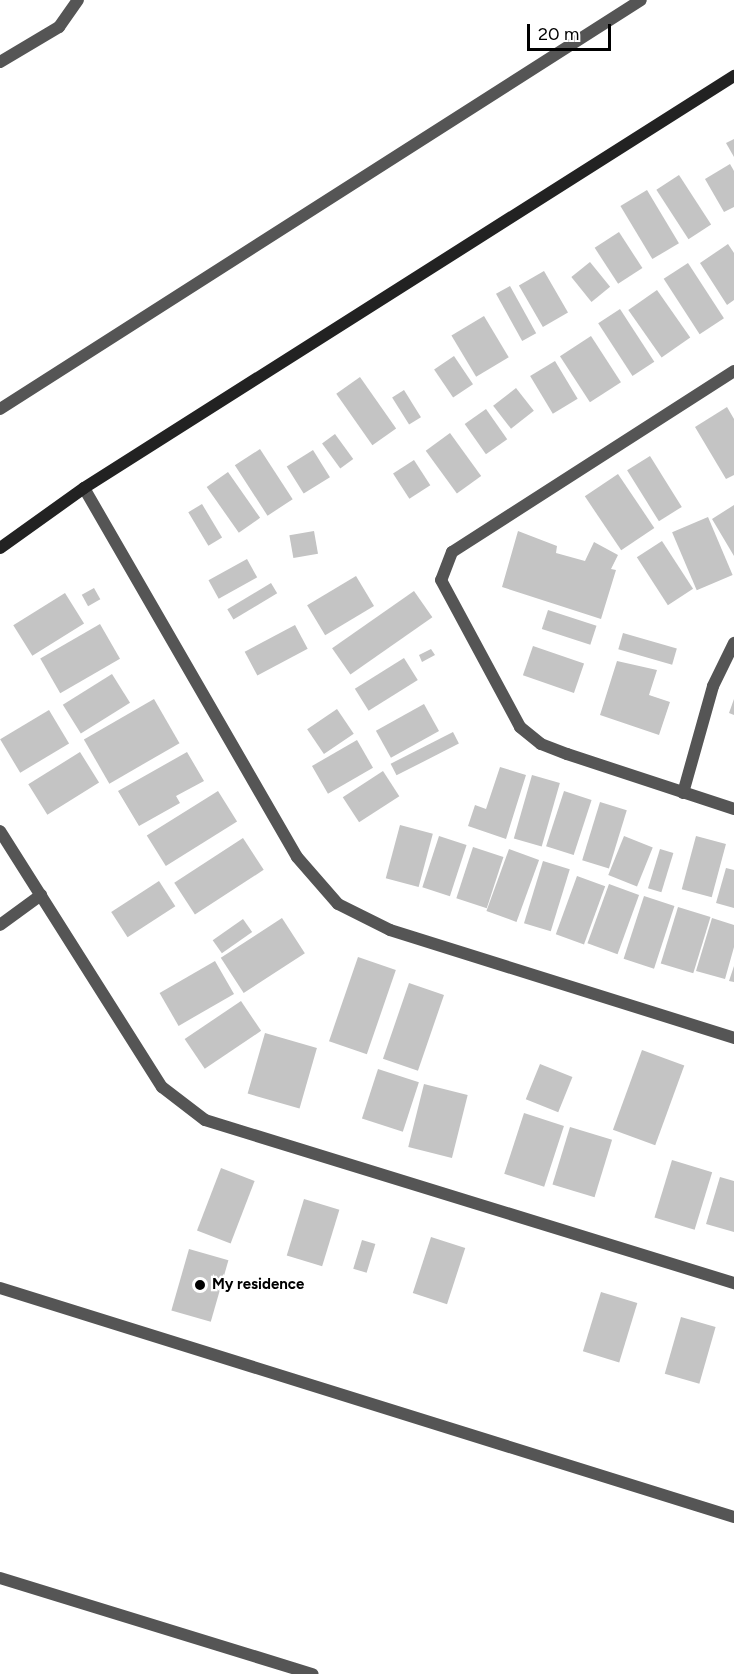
<!DOCTYPE html>
<html>
<head>
<meta charset="utf-8">
<style>
  body { margin:0 }
  #map { position:relative; width:734px; height:1674px; overflow:hidden; background:#fff; font-family:Figtree,sans-serif }
  div>[style] { position:absolute }
  .building>* { inset:0; background:#c4c4c4; transform-origin:0 0 }
  .street>* { height:12px; margin:-6px; padding:0 6px; transform-origin:6px; border-radius:6px; background:#555 }
  .secondary>* { height:12px; margin:-6px; padding:0 6px; transform-origin:6px; border-radius:6px; background:#222 }
  .dots>* { width:16px; height:16px; translate:-50% -50%; box-sizing:border-box; border:3px solid #fff; border-radius:50% }
  span { translate:-50% -50%; white-space:nowrap; text-align:center; line-height:1.15; -webkit-text-stroke:4.5px #fff; paint-order:stroke }
  .poi-label { font-size:15px; color:#000; font-weight:700 }
  .left { translate:0 -50%; text-align:left }
  .scale { position:absolute; left:527px; top:24px; width:84px; height:27px; box-sizing:border-box; border:3px solid #000; border-top:0; padding-left:8px; font-size:18px; line-height:21px; white-space:nowrap; color:#000; -webkit-text-stroke:4px #fff; paint-order:stroke }
</style>
</head>
<body>
<div id="map">
  <div class="building">
    <i style="clip-path:polygon(734px 139px,734px 157px,726px 143px)"></i>
    <i style="clip-path:polygon(730px 164px,734px 171px,734px 207px,724px 212px,705px 179px)"></i>
    <i style="left:679px;top:175px;width:59px;height:27px;rotate:57deg"></i>
    <i style="left:647px;top:190px;width:62px;height:31px;rotate:59deg"></i>
    <i style="left:619px;top:232px;width:43px;height:29px;rotate:57deg"></i>
    <i style="clip-path:polygon(728px 244px,734px 253px,734px 300px,727px 305px,700px 263px)"></i>
    <i style="left:590px;top:262px;width:32px;height:24px;rotate:51deg"></i>
    <i style="left:688px;top:263px;width:66px;height:29px;rotate:57deg"></i>
    <i style="left:544px;top:271px;width:48px;height:29px;rotate:60deg"></i>
    <i style="left:510px;top:286px;width:54px;height:16px;rotate:61deg"></i>
    <i style="left:657px;top:290px;width:58px;height:35px;rotate:55deg"></i>
    <i style="left:620px;top:309px;width:63px;height:26px;rotate:57deg"></i>
    <i style="left:484px;top:316px;width:48px;height:38px;rotate:59deg"></i>
    <i style="left:591px;top:336px;width:55px;height:37px;rotate:57deg"></i>
    <i style="left:454px;top:356px;width:34px;height:24px;rotate:56deg"></i>
    <i style="left:555px;top:361px;width:44px;height:29px;rotate:59deg"></i>
    <i style="left:360px;top:377px;width:63px;height:29px;rotate:55deg"></i>
    <i style="left:516px;top:388px;width:29px;height:29px;rotate:52deg"></i>
    <i style="left:404px;top:390px;width:32px;height:14px;rotate:58deg"></i>
    <i style="clip-path:polygon(727px 407px,734px 419px,734px 475px,726px 479px,695px 427px)"></i>
    <i style="left:486px;top:409px;width:37px;height:26px;rotate:55deg"></i>
    <i style="left:450px;top:433px;width:53px;height:30px;rotate:54deg"></i>
    <i style="left:335px;top:434px;width:31px;height:16px;rotate:54deg"></i>
    <i style="left:260px;top:449px;width:60px;height:30px;rotate:57deg"></i>
    <i style="left:313px;top:450px;width:32px;height:31px;rotate:58deg"></i>
    <i style="left:650px;top:456px;width:60px;height:27px;rotate:58deg"></i>
    <i style="left:414px;top:460px;width:30px;height:25px;rotate:57deg"></i>
    <i style="left:228px;top:472px;width:56px;height:26px;rotate:55deg"></i>
    <i style="left:618px;top:474px;width:65px;height:40px;rotate:56deg"></i>
    <i style="left:202px;top:504px;width:39px;height:16px;rotate:59deg"></i>
    <i style="clip-path:polygon(734px 505px,734px 556px,712px 519px)"></i>
    <i style="left:708px;top:517px;width:63px;height:39px;rotate:67deg"></i>
    <i style="left:314px;top:531px;width:23px;height:25px;rotate:80deg"></i>
    <i style="clip-path:polygon(518px 531px,557px 546px,556px 553px,585px 561px,594px 542px,618px 555px,611px 569px,616px 570px,601px 619px,502px 587px)"></i>
    <i style="left:662px;top:541px;width:57px;height:30px;rotate:57deg"></i>
    <i style="left:247px;top:559px;width:21px;height:44px;rotate:61deg"></i>
    <i style="left:356px;top:576px;width:35px;height:57px;rotate:59deg"></i>
    <i style="left:271px;top:583px;width:12px;height:51px;rotate:59deg"></i>
    <i style="left:94px;top:588px;width:13px;height:14px;rotate:61deg"></i>
    <i style="left:414px;top:591px;width:32px;height:100px;rotate:55deg"></i>
    <i style="left:65px;top:593px;width:36px;height:61px;rotate:58deg"></i>
    <i style="left:548px;top:610px;width:51px;height:20px;rotate:18deg"></i>
    <i style="left:100px;top:624px;width:40px;height:69px;rotate:60deg"></i>
    <i style="left:295px;top:625px;width:27px;height:57px;rotate:62deg"></i>
    <i style="left:623px;top:633px;width:56px;height:17px;rotate:16deg"></i>
    <i style="left:533px;top:646px;width:54px;height:31px;rotate:19deg"></i>
    <i style="clip-path:polygon(431px 649px,435px 655px,422px 662px,419px 655px)"></i>
    <i style="left:404px;top:658px;width:26px;height:58px;rotate:58deg"></i>
    <i style="clip-path:polygon(617px 661px,657px 670px,649px 695px,670px 702px,659px 735px,600px 715px)"></i>
    <i style="left:112px;top:674px;width:34px;height:58px;rotate:58deg"></i>
    <i style="left:154px;top:699px;width:51px;height:81px;rotate:60deg"></i>
    <i style="clip-path:polygon(734px 699px,734px 715px,729px 713px)"></i>
    <i style="left:424px;top:704px;width:31px;height:55px;rotate:61deg"></i>
    <i style="left:337px;top:709px;width:30px;height:36px;rotate:56deg"></i>
    <i style="left:49px;top:710px;width:39px;height:57px;rotate:59deg"></i>
    <i style="left:453px;top:732px;width:13px;height:70px;rotate:63deg"></i>
    <i style="left:357px;top:740px;width:32px;height:52px;rotate:60deg"></i>
    <i style="left:80px;top:752px;width:36px;height:61px;rotate:58deg"></i>
    <i style="clip-path:polygon(187px 752px,204px 781px,176px 796px,180px 803px,139px 826px,118px 791px)"></i>
    <i style="clip-path:polygon(500px 767px,526px 775px,506px 839px,468px 826px,475px 805px,486px 809px)"></i>
    <i style="left:383px;top:771px;width:30px;height:48px;rotate:57deg"></i>
    <i style="left:532px;top:775px;width:29px;height:66px;rotate:16deg"></i>
    <i style="left:218px;top:791px;width:36px;height:84px;rotate:58deg"></i>
    <i style="left:564px;top:791px;width:29px;height:58px;rotate:18deg"></i>
    <i style="left:600px;top:802px;width:28px;height:61px;rotate:17deg"></i>
    <i style="left:400px;top:825px;width:34px;height:55px;rotate:15deg"></i>
    <i style="left:439px;top:836px;width:29px;height:54px;rotate:18deg"></i>
    <i style="left:624px;top:836px;width:31px;height:42px;rotate:22deg"></i>
    <i style="left:696px;top:836px;width:31px;height:55px;rotate:15deg"></i>
    <i style="left:243px;top:838px;width:38px;height:82px;rotate:57deg"></i>
    <i style="left:473px;top:847px;width:32px;height:54px;rotate:18deg"></i>
    <i style="left:509px;top:849px;width:32px;height:66px;rotate:20deg"></i>
    <i style="left:660px;top:849px;width:14px;height:41px;rotate:17deg"></i>
    <i style="left:543px;top:861px;width:28px;height:65px;rotate:17deg"></i>
    <i style="clip-path:polygon(726px 868px,734px 870px,734px 908px,716px 903px)"></i>
    <i style="left:577px;top:876px;width:30px;height:62px;rotate:20deg"></i>
    <i style="left:159px;top:881px;width:30px;height:57px;rotate:57deg"></i>
    <i style="left:609px;top:884px;width:32px;height:63px;rotate:20deg"></i>
    <i style="left:644px;top:896px;width:32px;height:66px;rotate:18deg"></i>
    <i style="left:678px;top:907px;width:34px;height:59px;rotate:17deg"></i>
    <i style="left:282px;top:918px;width:42px;height:73px;rotate:57deg"></i>
    <i style="clip-path:polygon(712px 918px,734px 925px,734px 947px,725px 979px,696px 971px)"></i>
    <i style="left:243px;top:919px;width:16px;height:37px;rotate:55deg"></i>
    <i style="left:358px;top:957px;width:40px;height:89px;rotate:19deg"></i>
    <i style="left:215px;top:961px;width:38px;height:64px;rotate:60deg"></i>
    <i style="clip-path:polygon(734px 966px,734px 982px,729px 981px)"></i>
    <i style="left:409px;top:983px;width:37px;height:80px;rotate:19deg"></i>
    <i style="left:241px;top:1001px;width:36px;height:68px;rotate:56deg"></i>
    <i style="left:265px;top:1033px;width:54px;height:63px;rotate:16deg"></i>
    <i style="left:642px;top:1050px;width:45px;height:85px;rotate:20deg"></i>
    <i style="left:540px;top:1064px;width:35px;height:38px;rotate:22deg"></i>
    <i style="left:378px;top:1069px;width:43px;height:52px;rotate:18deg"></i>
    <i style="left:424px;top:1084px;width:45px;height:65px;rotate:14deg"></i>
    <i style="left:524px;top:1113px;width:42px;height:64px;rotate:18deg"></i>
    <i style="left:570px;top:1127px;width:44px;height:60px;rotate:17deg"></i>
    <i style="left:672px;top:1160px;width:42px;height:60px;rotate:17deg"></i>
    <i style="left:221px;top:1168px;width:36px;height:67px;rotate:21deg"></i>
    <i style="clip-path:polygon(720px 1177px,734px 1181px,734px 1232px,706px 1224px)"></i>
    <i style="left:304px;top:1199px;width:37px;height:59px;rotate:17deg"></i>
    <i style="left:431px;top:1237px;width:36px;height:59px;rotate:18deg"></i>
    <i style="left:362px;top:1240px;width:14px;height:30px;rotate:17deg"></i>
    <i style="left:189px;top:1249px;width:41px;height:64px;rotate:16deg"></i>
    <i style="left:601px;top:1292px;width:38px;height:62px;rotate:17deg"></i>
    <i style="left:681px;top:1317px;width:36px;height:59px;rotate:16deg"></i>
  </div>
  <div class="street">
    <i style="left:0;top:62px;width:69px;rotate:-30.7deg"></i>
    <i style="left:59px;top:27px;width:33px;rotate:-55deg"></i>
    <i style="left:734px;top:371px;width:335px;rotate:147.3deg"></i>
    <i style="left:452px;top:552px;width:30px;rotate:111deg"></i>
    <i style="left:441px;top:580px;width:167px;rotate:61.7deg"></i>
    <i style="left:520px;top:727px;width:27px;rotate:39deg"></i>
    <i style="left:541px;top:744px;width:28px;rotate:21deg"></i>
    <i style="left:567px;top:754px;width:176px;rotate:18.2deg"></i>
    <i style="left:0;top:409px;width:760px;rotate:-32.54deg"></i>
    <i style="left:84px;top:488px;width:426px;rotate:60deg"></i>
    <i style="left:297px;top:857px;width:62px;rotate:48.9deg"></i>
    <i style="left:338px;top:904px;width:58px;rotate:26.6deg"></i>
    <i style="left:390px;top:930px;width:361px;rotate:17.4deg"></i>
    <i style="left:683px;top:793px;width:111px;rotate:-74.3deg"></i>
    <i style="left:713px;top:686px;width:48px;rotate:-64deg"></i>
    <i style="left:0;top:831px;width:303px;rotate:57.7deg"></i>
    <i style="left:162px;top:1087px;width:54px;rotate:37.5deg"></i>
    <i style="left:205px;top:1120px;width:554px;rotate:17.13deg"></i>
    <i style="left:0;top:925px;width:51px;rotate:-36.2deg"></i>
    <i style="left:0;top:1288px;width:769px;rotate:17.33deg"></i>
    <i style="left:0;top:1578px;width:327px;rotate:17.1deg"></i>
  </div>
  <div class="secondary">
    <i style="left:0;top:548px;width:103px;rotate:-35.5deg"></i>
    <i style="left:84px;top:488px;width:770px;rotate:-32.37deg"></i>
  </div>
  <div class="dots">
    <i style="left:200px;top:1285px;background:#000"></i>
  </div>
  <div class="poi-label">
    <span class="left" style="left:212px;top:1285px">My residence</span>
  </div>
  <div class="scale">20 m</div>
</div>
</body>
</html>
